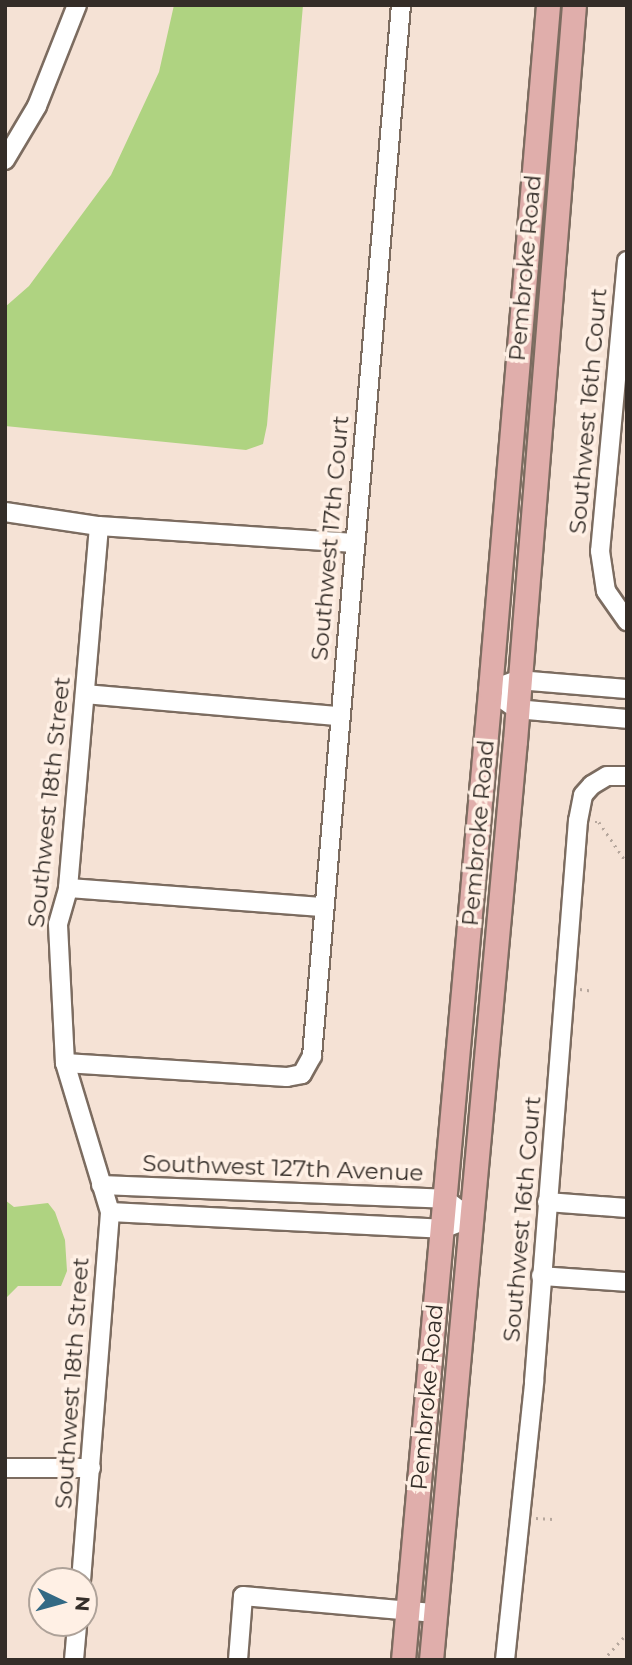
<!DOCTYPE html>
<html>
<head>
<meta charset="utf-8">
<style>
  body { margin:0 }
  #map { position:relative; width:632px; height:1665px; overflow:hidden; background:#f5e2d5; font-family:Montserrat,sans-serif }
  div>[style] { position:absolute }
  .water>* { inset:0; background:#afd381 }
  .path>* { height:2.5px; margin-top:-1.25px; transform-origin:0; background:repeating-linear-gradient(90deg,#b6a79d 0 2px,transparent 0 7px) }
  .roads { filter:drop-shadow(2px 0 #7c6c60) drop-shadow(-2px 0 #7c6c60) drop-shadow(0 2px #7c6c60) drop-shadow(0 -2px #7c6c60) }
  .minor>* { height:18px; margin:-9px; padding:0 9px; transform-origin:9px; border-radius:9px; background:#fff }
  .major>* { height:23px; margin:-11.5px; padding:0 11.5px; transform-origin:11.5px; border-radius:11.5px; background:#e0aeab }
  span { translate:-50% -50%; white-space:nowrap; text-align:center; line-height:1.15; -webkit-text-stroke:7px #fff0e5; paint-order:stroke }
  .street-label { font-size:23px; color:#342d28 }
  .frame { position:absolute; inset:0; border:7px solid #342d28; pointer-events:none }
  .north { position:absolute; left:28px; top:1567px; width:70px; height:70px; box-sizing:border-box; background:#fff0e5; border:2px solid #aea299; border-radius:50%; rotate:95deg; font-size:19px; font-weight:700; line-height:28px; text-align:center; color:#342d28 }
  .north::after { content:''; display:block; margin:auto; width:24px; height:32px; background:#336984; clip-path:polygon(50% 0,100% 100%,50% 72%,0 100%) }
</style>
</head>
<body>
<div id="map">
  <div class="water">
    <i style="clip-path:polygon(174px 5px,303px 5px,267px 425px,263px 444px,246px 450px,5px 426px,5px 307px,29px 286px,111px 175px,159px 72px)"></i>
    <i style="clip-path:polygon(5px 1200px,14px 1207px,48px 1203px,55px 1212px,65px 1240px,67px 1271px,61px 1286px,18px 1286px,7px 1297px,5px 1329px)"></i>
  </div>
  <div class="path">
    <i style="left:595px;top:822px;width:4px"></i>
    <i style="left:599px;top:822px;width:50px;rotate:55.7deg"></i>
    <i style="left:580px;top:989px;width:14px;rotate:8deg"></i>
    <i style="left:536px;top:1518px;width:17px;rotate:3deg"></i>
    <i style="left:603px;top:1660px;width:36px;rotate:-48deg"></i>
  </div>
  <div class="roads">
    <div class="minor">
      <i style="left:5px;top:160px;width:63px;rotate:-59.3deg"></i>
      <i style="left:37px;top:106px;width:109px;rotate:-68.4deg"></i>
      <i style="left:627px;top:261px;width:291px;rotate:95.3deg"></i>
      <i style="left:600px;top:551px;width:40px;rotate:81.5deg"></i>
      <i style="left:606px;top:591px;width:37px;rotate:55deg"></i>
      <i style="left:5px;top:512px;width:95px;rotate:8.5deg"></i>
      <i style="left:99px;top:526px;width:256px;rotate:3.8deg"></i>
      <i style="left:490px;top:690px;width:32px;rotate:36deg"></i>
      <i style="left:516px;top:709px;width:111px;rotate:5.1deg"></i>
      <i style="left:490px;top:690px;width:30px;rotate:-20deg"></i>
      <i style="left:518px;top:680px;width:109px;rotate:4.7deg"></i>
      <i style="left:85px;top:694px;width:255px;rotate:5deg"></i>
      <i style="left:68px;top:888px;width:255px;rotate:4.3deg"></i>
      <i style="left:65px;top:1063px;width:222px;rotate:3.6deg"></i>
      <i style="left:287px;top:1077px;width:15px;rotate:-11deg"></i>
      <i style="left:302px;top:1074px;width:21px;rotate:-61deg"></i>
      <i style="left:312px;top:1056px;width:1055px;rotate:-85.16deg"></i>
      <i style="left:101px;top:1185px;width:344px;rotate:2.3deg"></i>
      <i style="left:445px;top:1199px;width:31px;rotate:37deg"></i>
      <i style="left:547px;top:1202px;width:80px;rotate:4.3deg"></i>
      <i style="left:110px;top:1212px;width:332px;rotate:2.9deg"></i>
      <i style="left:442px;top:1229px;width:30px;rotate:-21deg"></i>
      <i style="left:541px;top:1276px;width:86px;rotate:4deg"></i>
      <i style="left:5px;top:1468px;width:86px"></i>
      <i style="left:81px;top:1581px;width:370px;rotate:-85.5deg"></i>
      <i style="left:110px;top:1212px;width:156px;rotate:-106.8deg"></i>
      <i style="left:65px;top:1063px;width:139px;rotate:-92.9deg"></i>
      <i style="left:58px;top:924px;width:37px;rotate:-74deg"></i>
      <i style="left:68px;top:888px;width:363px;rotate:-85.1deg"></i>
      <i style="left:74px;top:1660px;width:37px;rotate:-85deg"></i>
      <i style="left:238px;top:1660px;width:64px;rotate:-85.5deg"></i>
      <i style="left:243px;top:1596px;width:193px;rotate:5.1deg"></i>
      <i style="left:505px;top:1660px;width:280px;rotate:-84deg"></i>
      <i style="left:534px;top:1382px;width:563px;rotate:-85.52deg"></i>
      <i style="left:578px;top:821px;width:26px;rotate:-79deg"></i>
      <i style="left:583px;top:795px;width:13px;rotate:-48deg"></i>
      <i style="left:592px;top:785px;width:17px;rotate:-31deg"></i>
      <i style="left:607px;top:776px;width:20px"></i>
    </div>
    <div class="major">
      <i style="left:403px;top:1660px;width:974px;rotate:-84.87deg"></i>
      <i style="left:490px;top:690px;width:687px;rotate:-85.16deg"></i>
      <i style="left:431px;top:1660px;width:923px;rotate:-84.78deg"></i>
      <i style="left:515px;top:741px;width:738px;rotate:-85.42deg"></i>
    </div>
  </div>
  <div class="street-label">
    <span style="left:525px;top:268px;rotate:-85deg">Pembroke Road</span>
    <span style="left:588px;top:411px;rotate:-85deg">Southwest 16th Court</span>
    <span style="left:330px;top:538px;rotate:-85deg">Southwest 17th Court</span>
    <span style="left:49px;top:802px;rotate:-84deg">Southwest 18th Street</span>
    <span style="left:478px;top:833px;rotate:-85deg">Pembroke Road</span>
    <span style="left:283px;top:1168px;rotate:2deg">Southwest 127th Avenue</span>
    <span style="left:522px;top:1219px;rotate:-85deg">Southwest 16th Court</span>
    <span style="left:72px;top:1383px;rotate:-86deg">Southwest 18th Street</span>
    <span style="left:427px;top:1397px;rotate:-85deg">Pembroke Road</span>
  </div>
  <div class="frame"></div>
  <div class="north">N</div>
</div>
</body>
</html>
